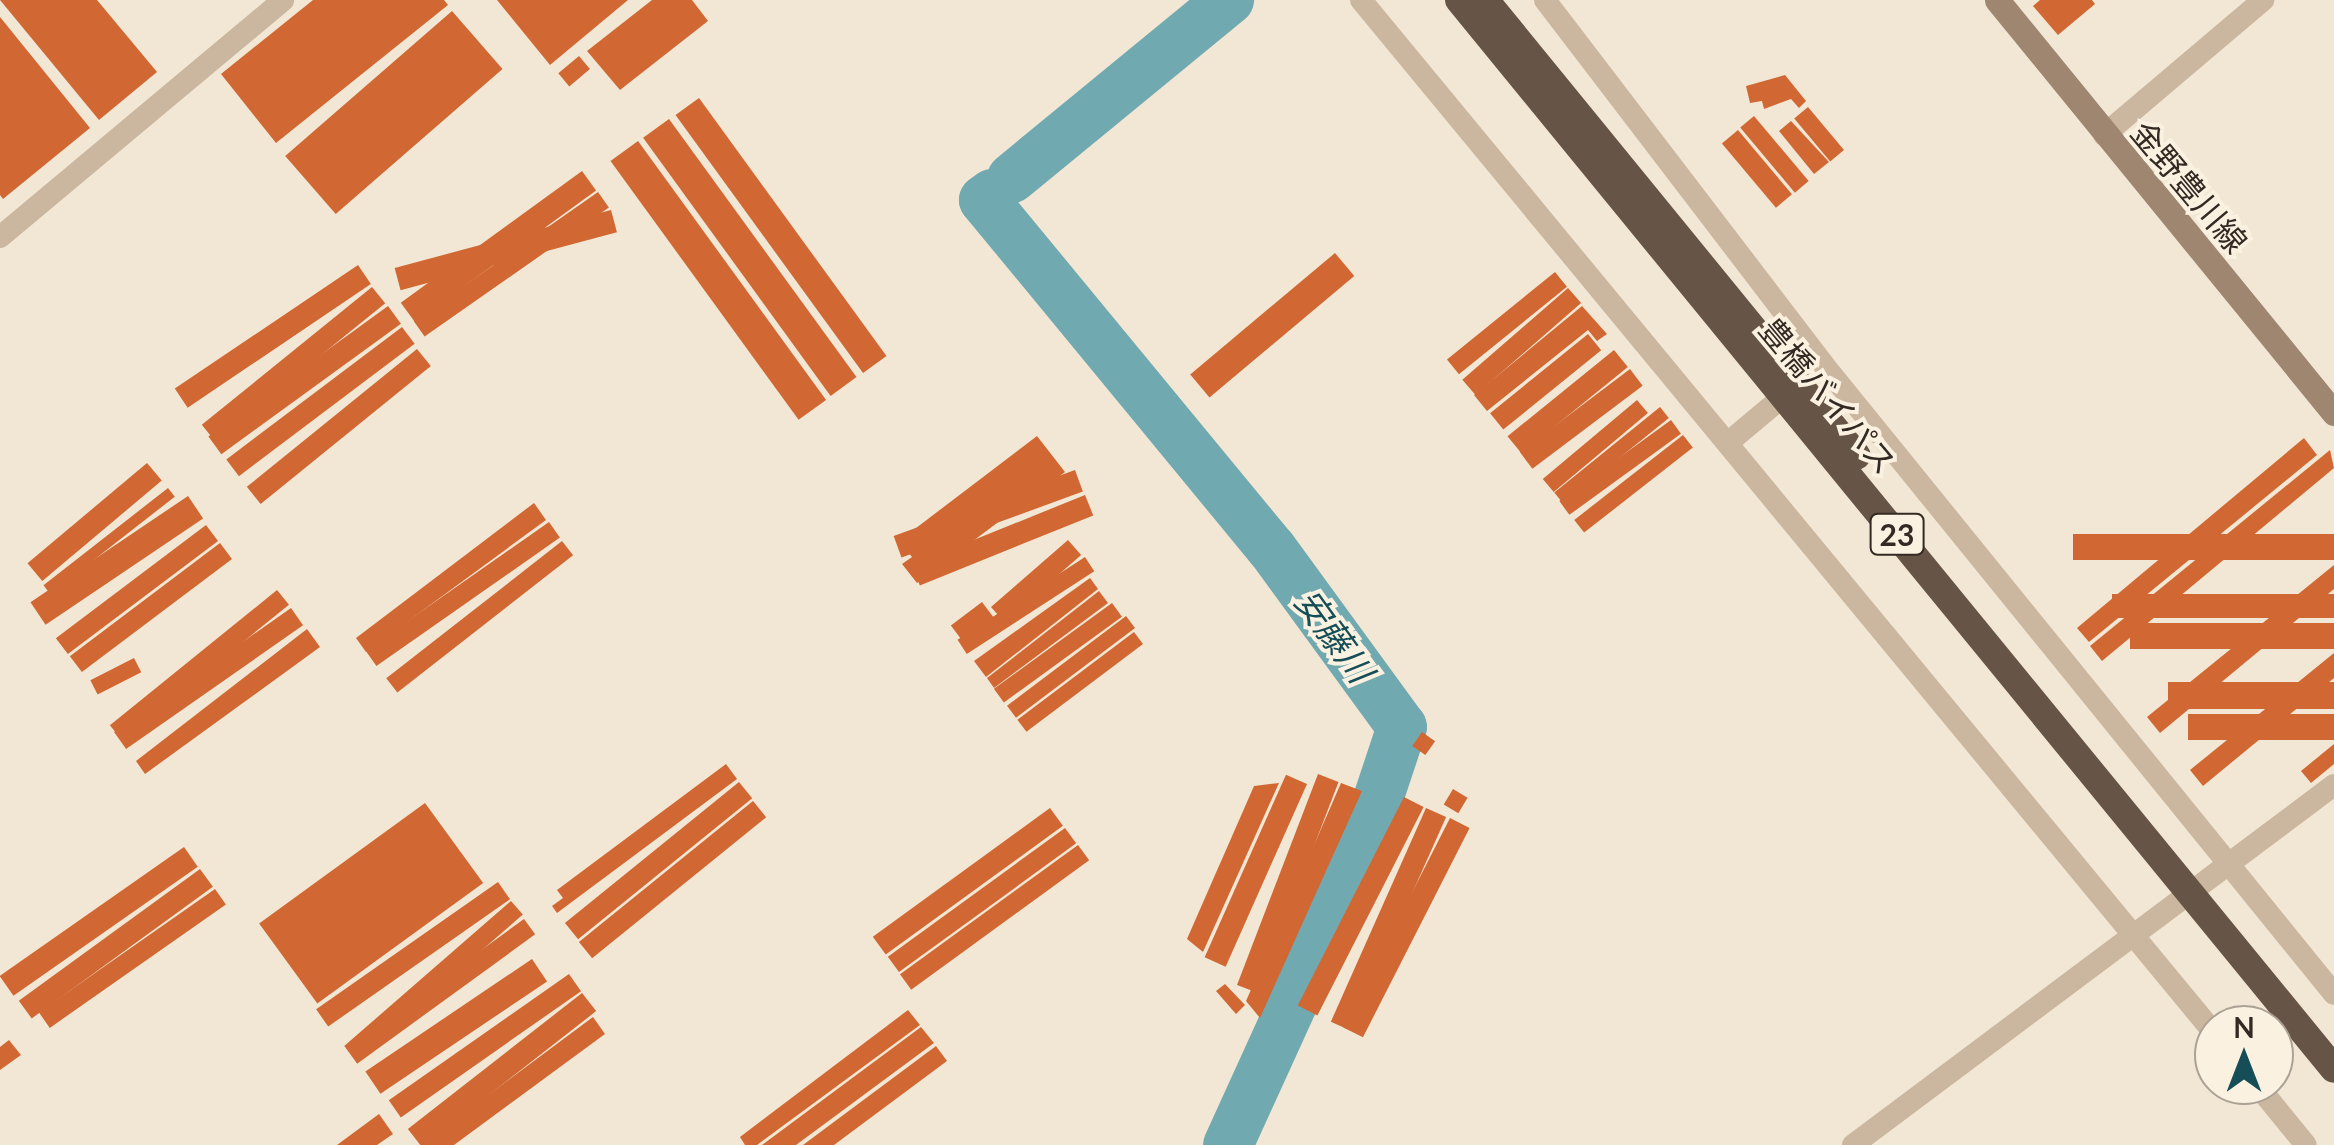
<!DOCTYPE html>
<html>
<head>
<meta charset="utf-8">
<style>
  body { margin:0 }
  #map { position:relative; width:2334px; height:1145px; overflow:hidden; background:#f2e7d4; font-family:Lato,"Noto Sans JP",sans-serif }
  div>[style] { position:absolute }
  .river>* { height:50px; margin:-25px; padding:0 25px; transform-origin:25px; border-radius:25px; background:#71a9b1 }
  .building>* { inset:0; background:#d16833; transform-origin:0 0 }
  .minor>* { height:22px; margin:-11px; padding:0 11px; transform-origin:11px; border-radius:11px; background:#cbb79f }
  .secondary>* { height:25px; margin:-12.5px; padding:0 12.5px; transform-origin:12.5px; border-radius:12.5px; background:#9e8671 }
  .trunk-bridge>* { height:28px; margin:-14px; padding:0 14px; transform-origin:14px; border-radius:14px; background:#665446 }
  span { translate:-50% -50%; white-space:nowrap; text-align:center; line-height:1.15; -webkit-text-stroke:8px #faf1e0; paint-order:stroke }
  .shield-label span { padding:2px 8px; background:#faf1e0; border:2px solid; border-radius:8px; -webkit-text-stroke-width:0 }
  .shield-label { font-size:30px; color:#342a24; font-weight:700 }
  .street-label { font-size:32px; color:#342a24 }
  .water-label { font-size:35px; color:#164e58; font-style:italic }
  .north { position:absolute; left:2194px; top:1005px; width:100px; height:100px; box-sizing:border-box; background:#faf1e0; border:2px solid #aba195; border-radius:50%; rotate:0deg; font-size:28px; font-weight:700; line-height:40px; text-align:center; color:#342a24 }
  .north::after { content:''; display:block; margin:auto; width:35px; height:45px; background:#164e58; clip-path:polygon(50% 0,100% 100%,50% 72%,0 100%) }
</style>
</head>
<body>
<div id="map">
  <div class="river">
    <i style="left:1012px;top:178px;width:281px;rotate:-39.4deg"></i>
    <i style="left:992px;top:194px;width:10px;rotate:143deg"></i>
    <i style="left:984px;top:200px;width:452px;rotate:50.5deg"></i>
    <i style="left:1272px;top:549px;width:220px;rotate:53.9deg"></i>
    <i style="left:1402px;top:727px;width:142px;rotate:108.4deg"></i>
    <i style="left:1357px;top:862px;width:311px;rotate:114.5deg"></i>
  </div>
  <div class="building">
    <i style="clip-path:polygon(0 0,97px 0,157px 72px,99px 120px)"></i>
    <i style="clip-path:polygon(313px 0,444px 0,448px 5px,276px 143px,221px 74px)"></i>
    <i style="clip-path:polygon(497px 0,628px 0,550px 65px)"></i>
    <i style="clip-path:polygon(652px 0,692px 0,708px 21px,620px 90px,587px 51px)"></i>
    <i style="clip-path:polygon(2040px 0,2092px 0,2095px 4px,2058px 35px,2033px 6px)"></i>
    <i style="left:452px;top:11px;width:77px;height:221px;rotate:49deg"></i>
    <i style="clip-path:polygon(0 17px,90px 128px,3px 199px,0 195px)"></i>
    <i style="left:579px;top:56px;width:17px;height:27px;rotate:50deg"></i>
    <i style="clip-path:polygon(1785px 75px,1806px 101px,1799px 108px,1791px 99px,1764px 109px,1762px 101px,1750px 103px,1746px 86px)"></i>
    <i style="left:699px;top:98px;width:319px;height:29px;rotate:54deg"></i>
    <i style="left:1808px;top:107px;width:56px;height:18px;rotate:50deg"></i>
    <i style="left:1754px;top:116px;width:85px;height:18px;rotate:50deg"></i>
    <i style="left:669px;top:119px;width:319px;height:32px;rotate:54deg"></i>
    <i style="clip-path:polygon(1791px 121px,1829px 162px,1814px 174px,1779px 131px)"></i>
    <i style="left:1738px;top:130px;width:84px;height:21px;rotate:50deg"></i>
    <i style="left:638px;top:141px;width:320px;height:34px;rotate:54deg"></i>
    <i style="left:582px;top:171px;width:24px;height:224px;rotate:54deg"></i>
    <i style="left:598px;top:192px;width:19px;height:225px;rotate:55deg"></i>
    <i style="left:611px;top:210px;width:23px;height:224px;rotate:75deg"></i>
    <i style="left:1335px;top:253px;width:30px;height:189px;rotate:50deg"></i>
    <i style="left:358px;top:265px;width:23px;height:221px;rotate:56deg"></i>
    <i style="left:1555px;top:272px;width:19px;height:139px;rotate:51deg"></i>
    <i style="left:372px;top:287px;width:21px;height:219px;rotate:51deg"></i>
    <i style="left:1568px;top:288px;width:20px;height:140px;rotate:49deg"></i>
    <i style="left:388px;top:306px;width:22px;height:222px;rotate:54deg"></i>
    <i style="clip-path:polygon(1582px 306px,1607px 334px,1597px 341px,1588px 330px,1487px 411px,1474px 395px)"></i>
    <i style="left:402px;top:327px;width:21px;height:220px;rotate:53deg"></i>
    <i style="left:1588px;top:334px;width:21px;height:126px;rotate:51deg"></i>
    <i style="left:417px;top:349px;width:22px;height:219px;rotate:51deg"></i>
    <i style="left:1614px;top:350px;width:22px;height:137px;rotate:51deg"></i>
    <i style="left:1630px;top:369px;width:21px;height:138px;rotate:53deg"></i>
    <i style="left:1637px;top:400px;width:17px;height:123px;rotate:50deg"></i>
    <i style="left:1660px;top:407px;width:14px;height:136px;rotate:51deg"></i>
    <i style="left:1671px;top:420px;width:17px;height:138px;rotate:54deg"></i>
    <i style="left:1683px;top:435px;width:16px;height:138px;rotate:52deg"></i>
    <i style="clip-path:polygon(1037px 436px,1065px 472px,917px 583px,902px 564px,912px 557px,899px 541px)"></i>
    <i style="clip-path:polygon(2304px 438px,2317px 455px,2089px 642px,2077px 628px)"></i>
    <i style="clip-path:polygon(2330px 450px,2334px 468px,2102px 661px,2090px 646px)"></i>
    <i style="left:147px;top:463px;width:23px;height:156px;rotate:50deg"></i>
    <i style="left:1075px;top:470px;width:23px;height:193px;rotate:70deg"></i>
    <i style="left:168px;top:488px;width:11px;height:158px;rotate:52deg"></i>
    <i style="left:1085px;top:495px;width:22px;height:187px;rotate:68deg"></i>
    <i style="left:188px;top:496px;width:27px;height:190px;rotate:56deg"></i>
    <i style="clip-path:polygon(534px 503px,546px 520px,366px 652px,356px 638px)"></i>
    <i style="left:549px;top:522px;width:19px;height:224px;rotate:55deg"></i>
    <i style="left:206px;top:525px;width:20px;height:188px;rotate:53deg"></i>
    <i style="left:2334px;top:534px;width:26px;height:261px;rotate:90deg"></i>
    <i style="left:1068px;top:540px;width:20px;height:102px;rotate:49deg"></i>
    <i style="left:562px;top:541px;width:18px;height:223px;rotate:52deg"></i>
    <i style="left:220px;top:543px;width:20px;height:188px;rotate:53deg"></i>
    <i style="left:1085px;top:557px;width:17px;height:152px;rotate:57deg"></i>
    <i style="clip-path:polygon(2334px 565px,2334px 589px,2160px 733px,2147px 717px)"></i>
    <i style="clip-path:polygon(1090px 578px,1098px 589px,986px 677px,974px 661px)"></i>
    <i style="left:277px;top:590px;width:19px;height:215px;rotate:51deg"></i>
    <i style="clip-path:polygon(1099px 591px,1108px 603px,994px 688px,987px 678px)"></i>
    <i style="left:2334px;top:594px;width:24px;height:222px;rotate:90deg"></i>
    <i style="left:982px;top:602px;width:20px;height:39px;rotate:53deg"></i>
    <i style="left:1112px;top:603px;width:17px;height:146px;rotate:54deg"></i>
    <i style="left:291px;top:608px;width:21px;height:216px;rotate:55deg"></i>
    <i style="left:1126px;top:616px;width:15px;height:149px;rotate:53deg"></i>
    <i style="left:2334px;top:623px;width:26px;height:204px;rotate:90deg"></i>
    <i style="clip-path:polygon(307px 629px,320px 647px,145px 774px,136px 761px)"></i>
    <i style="left:1134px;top:632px;width:15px;height:146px;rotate:53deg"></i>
    <i style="clip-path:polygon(2334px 653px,2334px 678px,2203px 786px,2190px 770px)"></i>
    <i style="left:134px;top:658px;width:16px;height:49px;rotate:63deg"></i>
    <i style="left:2334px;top:682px;width:27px;height:166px;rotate:90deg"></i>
    <i style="left:2334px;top:714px;width:26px;height:146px;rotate:90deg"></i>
    <i style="left:1422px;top:732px;width:16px;height:17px;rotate:35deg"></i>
    <i style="clip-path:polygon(2334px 744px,2334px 764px,2311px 783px,2301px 771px)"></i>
    <i style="clip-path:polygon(726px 764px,737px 779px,557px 913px,552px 906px,563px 898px,557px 890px)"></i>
    <i style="left:1318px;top:774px;width:22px;height:226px;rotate:21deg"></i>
    <i style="left:739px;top:782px;width:21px;height:224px;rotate:51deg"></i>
    <i style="clip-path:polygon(1279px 783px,1203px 952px,1187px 939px,1254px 786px)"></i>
    <i style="clip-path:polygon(1341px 783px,1362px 791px,1260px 1018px,1246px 1001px)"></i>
    <i style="left:1307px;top:784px;width:200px;height:23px;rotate:114deg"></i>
    <i style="left:1453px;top:789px;width:17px;height:18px;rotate:31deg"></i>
    <i style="left:1404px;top:797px;width:22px;height:234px;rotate:27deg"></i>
    <i style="left:753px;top:801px;width:21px;height:224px;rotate:51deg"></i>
    <i style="left:425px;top:803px;width:99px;height:205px;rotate:54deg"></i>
    <i style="left:1050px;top:808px;width:22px;height:219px;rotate:54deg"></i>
    <i style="left:1426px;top:808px;width:22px;height:234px;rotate:24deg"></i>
    <i style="left:1450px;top:818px;width:22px;height:235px;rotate:27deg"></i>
    <i style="left:1065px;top:828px;width:19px;height:219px;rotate:54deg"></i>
    <i style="left:1078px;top:845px;width:19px;height:220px;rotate:54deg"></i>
    <i style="left:184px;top:847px;width:24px;height:225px;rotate:55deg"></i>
    <i style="left:200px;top:869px;width:22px;height:224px;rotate:54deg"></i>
    <i style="left:498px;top:882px;width:21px;height:222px;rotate:55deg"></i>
    <i style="left:215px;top:889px;width:19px;height:215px;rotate:55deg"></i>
    <i style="left:511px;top:901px;width:18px;height:221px;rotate:49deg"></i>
    <i style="left:524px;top:919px;width:19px;height:220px;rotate:54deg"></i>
    <i style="left:532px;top:959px;width:27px;height:201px;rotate:56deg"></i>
    <i style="left:569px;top:974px;width:21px;height:220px;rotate:55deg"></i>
    <i style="clip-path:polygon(1225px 984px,1245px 1005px,1236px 1014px,1216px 991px)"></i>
    <i style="left:582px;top:993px;width:23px;height:221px;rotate:52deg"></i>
    <i style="clip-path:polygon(908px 1010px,920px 1025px,757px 1145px,745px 1145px,740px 1137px)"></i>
    <i style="clip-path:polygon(593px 1017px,605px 1034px,454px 1145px,421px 1145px)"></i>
    <i style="clip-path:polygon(921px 1027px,934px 1043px,796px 1145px,762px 1145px)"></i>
    <i style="clip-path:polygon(9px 1040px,21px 1055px,0 1070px,0 1047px)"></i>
    <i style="clip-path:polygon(936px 1046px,947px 1061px,834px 1145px,803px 1145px)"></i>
    <i style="clip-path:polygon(379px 1114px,393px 1134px,377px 1145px,337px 1145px)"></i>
  </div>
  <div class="minor">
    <i style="left:1361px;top:0;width:1340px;rotate:50.45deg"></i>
    <i style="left:1545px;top:0;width:458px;rotate:52.6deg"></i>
    <i style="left:1823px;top:364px;width:811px;rotate:50.95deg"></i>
    <i style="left:2104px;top:135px;width:209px;rotate:-40.3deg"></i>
    <i style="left:0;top:237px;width:369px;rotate:-39.9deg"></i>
    <i style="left:1730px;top:441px;width:87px;rotate:-39.9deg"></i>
    <i style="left:2257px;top:1085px;width:77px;rotate:50.8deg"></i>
    <i style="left:1853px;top:1145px;width:601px;rotate:-36.81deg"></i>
  </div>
  <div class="secondary">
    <i style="left:1997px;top:0;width:533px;rotate:50.79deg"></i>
  </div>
  <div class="trunk-bridge">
    <i style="left:1459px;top:0;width:1381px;rotate:50.7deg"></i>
    <i style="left:1485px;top:0;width:588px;rotate:50.79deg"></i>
  </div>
  <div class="shield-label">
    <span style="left:1897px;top:534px">23</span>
  </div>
  <div class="street-label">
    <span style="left:2189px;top:187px;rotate:50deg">金野豊川線</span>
    <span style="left:1828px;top:396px;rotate:50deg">豊橋バイパス</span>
  </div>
  <div class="water-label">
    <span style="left:1335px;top:635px;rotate:54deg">安藤川</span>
  </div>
  <div class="north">N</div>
</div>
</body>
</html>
